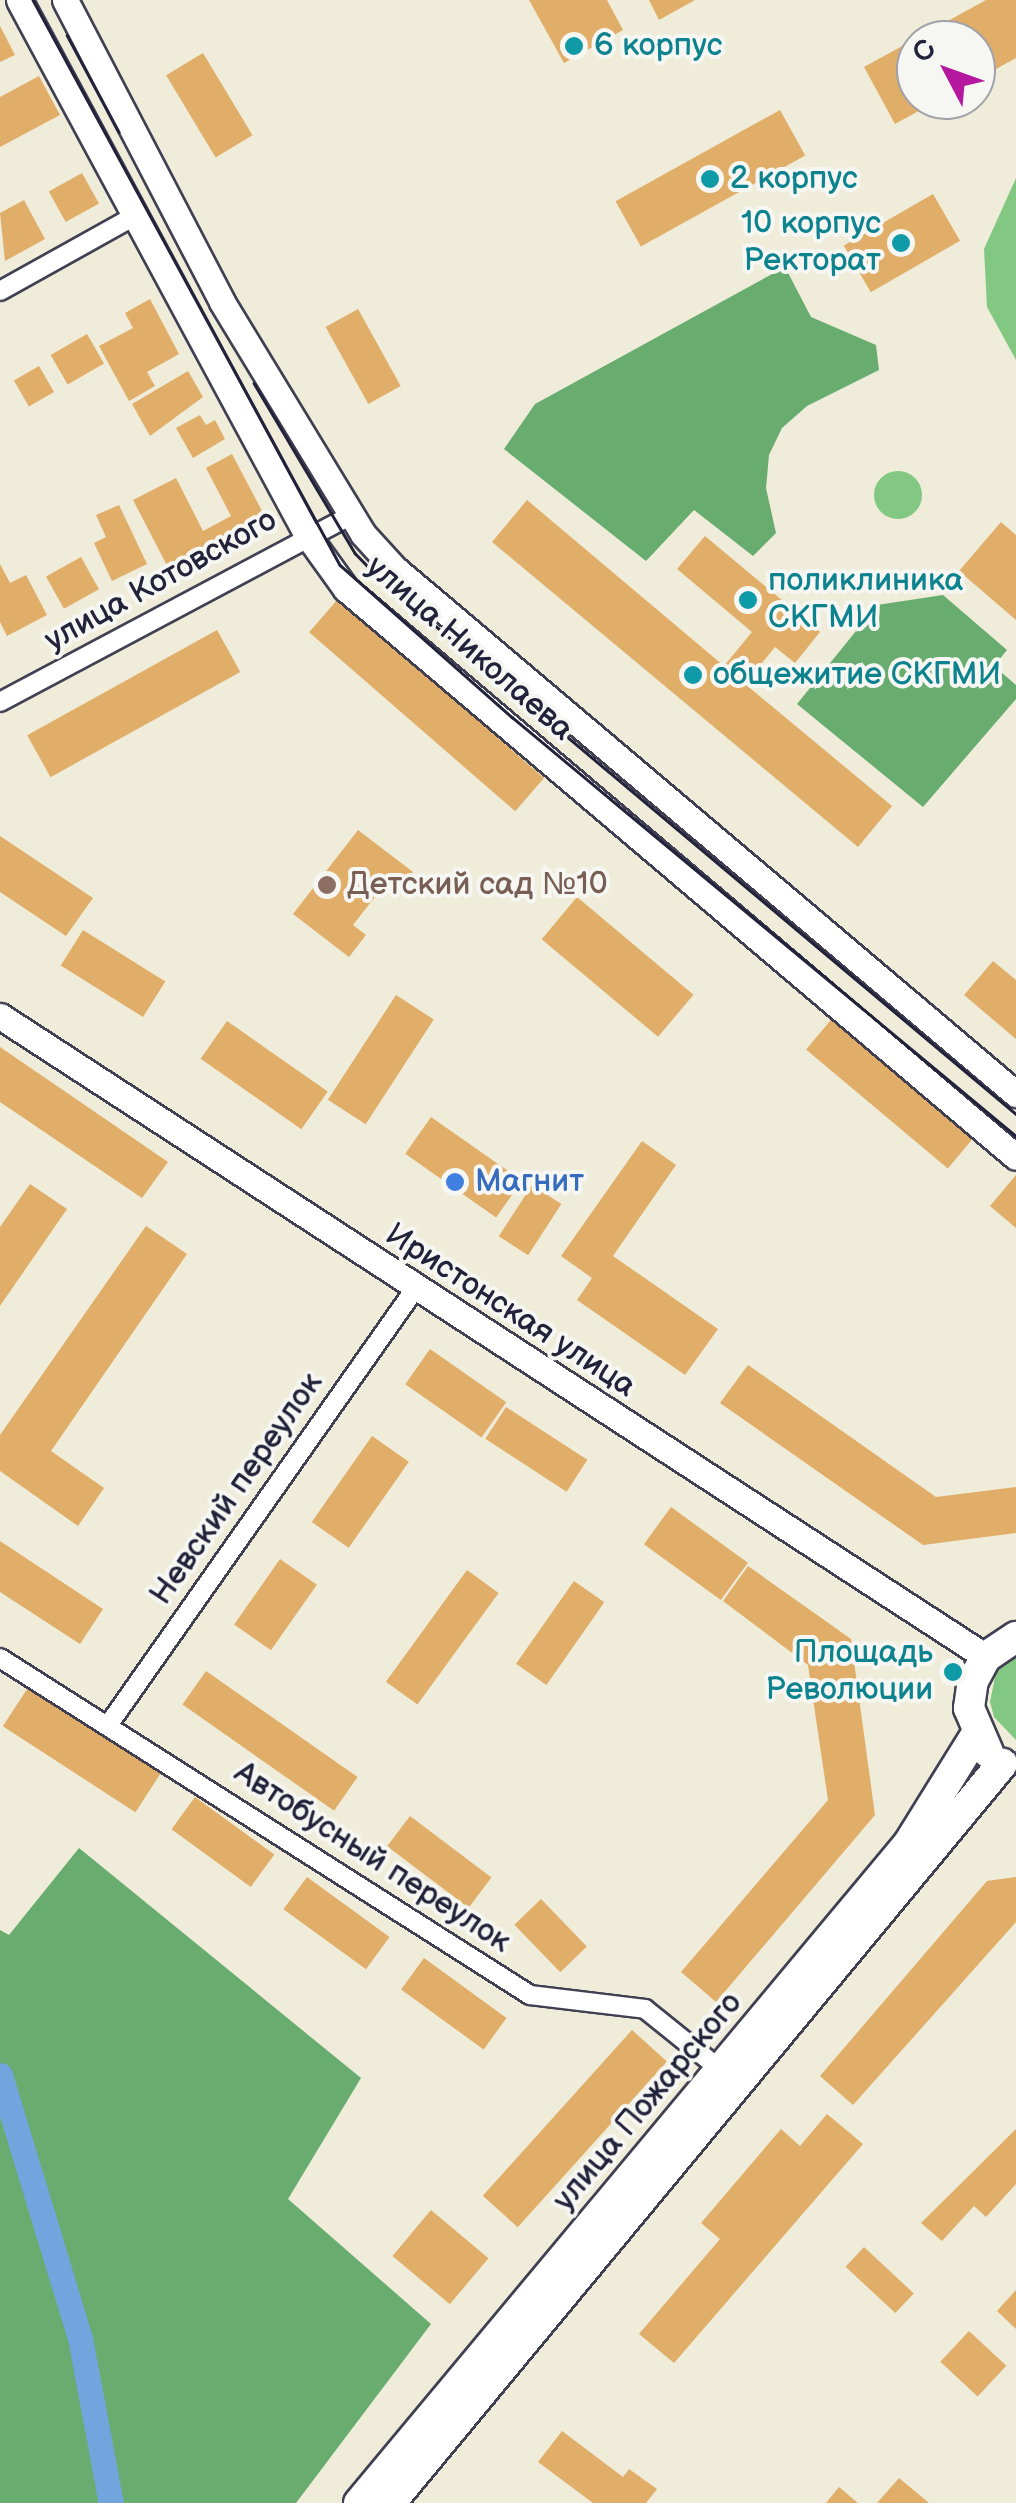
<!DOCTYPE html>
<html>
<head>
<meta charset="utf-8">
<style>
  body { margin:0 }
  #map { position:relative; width:1016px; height:2503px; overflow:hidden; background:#efecd9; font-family:"Balsamiq Sans",sans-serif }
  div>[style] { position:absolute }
  .green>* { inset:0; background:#82c882 }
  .round { border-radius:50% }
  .forest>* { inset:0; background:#69ac70 }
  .canal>* { height:25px; margin:-12.5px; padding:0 12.5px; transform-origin:12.5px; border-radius:12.5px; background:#72a4dd }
  .building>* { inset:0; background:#e0ae68; transform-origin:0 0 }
  .roads { filter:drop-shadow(2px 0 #414053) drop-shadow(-2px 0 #414053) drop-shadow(0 2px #414053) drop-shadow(0 -2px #414053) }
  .street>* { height:18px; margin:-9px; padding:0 9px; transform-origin:9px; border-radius:9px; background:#fff }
  .secondary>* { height:25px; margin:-12.5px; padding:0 12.5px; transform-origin:12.5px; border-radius:12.5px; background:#fff }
  .primary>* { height:30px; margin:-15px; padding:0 15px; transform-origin:15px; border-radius:15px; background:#fff }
  .tram>* { height:2.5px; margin:-1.25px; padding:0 1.25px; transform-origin:1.25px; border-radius:1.25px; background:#22223b }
  .dots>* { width:28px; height:28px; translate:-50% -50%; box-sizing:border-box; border:5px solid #f6f6f2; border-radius:50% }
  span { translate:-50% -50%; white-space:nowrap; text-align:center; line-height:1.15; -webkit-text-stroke:8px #f6f6f2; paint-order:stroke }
  .culture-label { font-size:32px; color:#0d838f }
  .left { translate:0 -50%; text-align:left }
  .right { translate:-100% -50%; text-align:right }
  .street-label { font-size:32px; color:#22223b }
  .education-label { font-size:32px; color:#785e54 }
  .shop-label { font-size:32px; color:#366cbe }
  .north { position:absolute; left:896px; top:20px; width:100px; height:100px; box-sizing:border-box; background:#f6f6f2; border:2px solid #a1a1a9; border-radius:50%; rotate:311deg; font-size:28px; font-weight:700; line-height:40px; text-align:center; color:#22223b }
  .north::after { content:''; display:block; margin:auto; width:35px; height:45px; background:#b5179e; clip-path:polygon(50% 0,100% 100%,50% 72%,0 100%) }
</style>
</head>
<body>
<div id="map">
  <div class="green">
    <i style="clip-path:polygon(1016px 178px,1016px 360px,987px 307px,984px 249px)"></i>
    <i class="round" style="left:874px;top:471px;width:48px;height:48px"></i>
    <i style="clip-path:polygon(1016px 1655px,1016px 1740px,994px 1717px,990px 1702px,996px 1672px)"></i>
  </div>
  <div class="forest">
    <i style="clip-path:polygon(785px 267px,811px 317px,876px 345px,879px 370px,807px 406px,782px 428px,769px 455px,766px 488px,776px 533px,753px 556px,694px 510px,646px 561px,504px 449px,535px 404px)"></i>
    <i style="clip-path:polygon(943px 595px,1007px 650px,994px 666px,1016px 685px,1016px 699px,923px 807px,797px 704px,877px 605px)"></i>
    <i style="clip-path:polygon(79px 1848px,361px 2078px,288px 2199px,431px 2324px,296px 2503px,0 2503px,0 1930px,9px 1935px)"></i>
  </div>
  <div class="canal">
    <i style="left:0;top:2075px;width:275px;rotate:73.1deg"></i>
    <i style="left:80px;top:2338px;width:168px;rotate:79.4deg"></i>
  </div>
  <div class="building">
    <i style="clip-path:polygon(529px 0,607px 0,623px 30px,564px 63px)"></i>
    <i style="clip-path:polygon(649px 0,695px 0,659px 20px)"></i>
    <i style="clip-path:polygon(986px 0,1016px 0,1016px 58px,976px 80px,976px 40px,916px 40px,916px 100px,939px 100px,895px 124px,864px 67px)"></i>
    <i style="clip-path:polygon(0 26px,15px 55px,0 62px)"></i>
    <i style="left:203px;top:53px;width:96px;height:43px;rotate:59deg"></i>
    <i style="clip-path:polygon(39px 76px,60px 115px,0 147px,0 97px)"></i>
    <i style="left:780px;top:110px;width:52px;height:188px;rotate:61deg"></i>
    <i style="left:82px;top:173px;width:35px;height:38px;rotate:61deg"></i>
    <i style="left:933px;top:194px;width:54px;height:103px;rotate:60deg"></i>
    <i style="clip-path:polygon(24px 200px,45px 239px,5px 261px,0 213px)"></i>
    <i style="clip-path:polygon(150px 299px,179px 354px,147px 372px,155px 386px,129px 401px,99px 346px,133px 328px,125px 313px)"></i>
    <i style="left:358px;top:309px;width:88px;height:37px;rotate:61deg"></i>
    <i style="left:87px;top:334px;width:34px;height:42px;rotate:60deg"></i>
    <i style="left:39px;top:366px;width:30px;height:29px;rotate:60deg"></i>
    <i style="clip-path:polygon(188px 371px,203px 397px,150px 436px,132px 404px)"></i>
    <i style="clip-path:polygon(200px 415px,206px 425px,215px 420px,225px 439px,193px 458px,176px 428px)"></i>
    <i style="clip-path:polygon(232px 454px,270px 526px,173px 577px,133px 500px,176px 478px,203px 531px,231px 516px,206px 468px)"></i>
    <i style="clip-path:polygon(527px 500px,724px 666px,752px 632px,677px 569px,705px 536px,820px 632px,795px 663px,775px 647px,745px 684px,892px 806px,858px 847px,492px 542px)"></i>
    <i style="clip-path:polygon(119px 505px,147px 564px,112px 581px,94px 543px,106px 537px,96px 515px)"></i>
    <i style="clip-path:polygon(1001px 522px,1016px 535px,1016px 620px,959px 571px)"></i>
    <i style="left:81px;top:557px;width:37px;height:40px;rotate:61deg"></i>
    <i style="clip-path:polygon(0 564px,10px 583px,26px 575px,47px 615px,7px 636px,0 622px)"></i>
    <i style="left:338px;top:599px;width:273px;height:44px;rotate:41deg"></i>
    <i style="left:217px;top:630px;width:48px;height:217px;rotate:61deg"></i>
    <i style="clip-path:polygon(358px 830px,413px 872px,397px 894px,385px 884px,353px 925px,366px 935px,349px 957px,293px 914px)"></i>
    <i style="clip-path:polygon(0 836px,93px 898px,66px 936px,0 892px)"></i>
    <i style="left:577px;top:897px;width:152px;height:55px;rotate:40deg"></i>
    <i style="left:83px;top:930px;width:97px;height:42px;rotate:32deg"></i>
    <i style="clip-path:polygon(993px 961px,1016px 980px,1016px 1039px,964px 995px)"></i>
    <i style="left:396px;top:995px;width:45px;height:125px;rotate:33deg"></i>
    <i style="left:835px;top:1015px;width:185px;height:45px;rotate:40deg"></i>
    <i style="left:227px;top:1021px;width:123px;height:46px;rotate:35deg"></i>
    <i style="clip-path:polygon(0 1047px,168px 1162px,142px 1198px,0 1102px)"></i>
    <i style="left:431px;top:1117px;width:111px;height:45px;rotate:35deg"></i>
    <i style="clip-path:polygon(642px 1141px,676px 1165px,613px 1256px,718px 1329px,685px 1375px,577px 1300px,592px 1278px,561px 1256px)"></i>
    <i style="clip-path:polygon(1016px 1175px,1016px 1228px,990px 1206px)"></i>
    <i style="clip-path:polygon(30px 1184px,67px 1209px,0 1306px,0 1227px)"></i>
    <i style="left:532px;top:1185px;width:35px;height:61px;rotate:33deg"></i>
    <i style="clip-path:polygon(146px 1226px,187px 1254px,51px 1451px,104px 1488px,78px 1526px,0 1471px,0 1435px)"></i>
    <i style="left:430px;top:1349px;width:93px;height:43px;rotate:35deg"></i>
    <i style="clip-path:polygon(748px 1365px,936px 1497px,1016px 1487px,1016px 1533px,923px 1545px,720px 1403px)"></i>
    <i style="left:506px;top:1407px;width:97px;height:38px;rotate:33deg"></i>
    <i style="left:372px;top:1436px;width:45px;height:105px;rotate:35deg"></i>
    <i style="left:671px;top:1507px;width:95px;height:46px;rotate:36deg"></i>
    <i style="clip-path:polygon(0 1541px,103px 1609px,80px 1644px,0 1592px)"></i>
    <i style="left:280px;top:1559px;width:45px;height:80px;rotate:35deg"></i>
    <i style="clip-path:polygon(748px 1566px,851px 1639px,875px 1815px,716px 2002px,681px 1972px,828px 1800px,808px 1665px,723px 1601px)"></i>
    <i style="left:467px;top:1570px;width:39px;height:138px;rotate:36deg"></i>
    <i style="left:574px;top:1581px;width:37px;height:101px;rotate:35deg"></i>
    <i style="left:206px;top:1671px;width:185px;height:41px;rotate:35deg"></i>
    <i style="left:29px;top:1686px;width:158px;height:48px;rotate:33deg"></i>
    <i style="left:195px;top:1797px;width:98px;height:40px;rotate:36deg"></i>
    <i style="left:410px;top:1816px;width:102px;height:38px;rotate:37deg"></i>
    <i style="left:307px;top:1877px;width:102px;height:40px;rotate:36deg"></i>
    <i style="clip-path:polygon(1016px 1877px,1016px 1922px,853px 2105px,820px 2076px,987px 1881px)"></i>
    <i style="left:541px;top:1899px;width:66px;height:37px;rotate:46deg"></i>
    <i style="left:424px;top:1958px;width:102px;height:39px;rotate:36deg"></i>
    <i style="left:632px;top:2030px;width:47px;height:223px;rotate:42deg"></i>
    <i style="clip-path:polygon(827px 2114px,863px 2144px,674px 2363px,639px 2334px,720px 2239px,701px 2223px,781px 2129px,800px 2146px)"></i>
    <i style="clip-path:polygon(1016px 2129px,1016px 2184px,986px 2217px,974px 2206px,942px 2241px,921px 2223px)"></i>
    <i style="left:431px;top:2210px;width:75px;height:60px;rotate:40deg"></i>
    <i style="left:864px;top:2247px;width:68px;height:27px;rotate:43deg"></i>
    <i style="clip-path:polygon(1016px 2290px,1016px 2329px,997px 2311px)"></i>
    <i style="left:969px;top:2331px;width:51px;height:42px;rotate:43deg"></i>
    <i style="clip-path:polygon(562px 2431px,623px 2477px,629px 2469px,657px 2489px,646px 2503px,593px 2503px,538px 2462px)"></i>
    <i style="clip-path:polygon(899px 2478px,929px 2503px,877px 2503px)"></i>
    <i style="clip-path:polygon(839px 2487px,858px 2503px,826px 2503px)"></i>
  </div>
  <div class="roads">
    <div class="street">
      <i style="left:0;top:291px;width:152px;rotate:-29.1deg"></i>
      <i style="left:0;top:702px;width:398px;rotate:-28deg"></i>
      <i style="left:0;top:1658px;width:628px;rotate:32.45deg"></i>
      <i style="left:530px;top:1995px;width:116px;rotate:6.9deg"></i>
      <i style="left:645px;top:2009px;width:97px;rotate:38.8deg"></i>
      <i style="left:109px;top:1724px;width:532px;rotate:-54.88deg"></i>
    </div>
    <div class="secondary">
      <i style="left:19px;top:0;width:608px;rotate:61.71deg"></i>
      <i style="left:307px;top:535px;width:67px;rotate:54.2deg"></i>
      <i style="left:346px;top:589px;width:878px;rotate:40.29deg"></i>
      <i style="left:65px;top:0;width:340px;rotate:62.5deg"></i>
      <i style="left:222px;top:302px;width:271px;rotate:58.7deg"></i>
      <i style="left:363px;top:534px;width:46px;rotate:47.6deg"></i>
      <i style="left:394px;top:568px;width:815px;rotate:40.22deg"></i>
      <i style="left:0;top:1016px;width:1176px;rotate:33.03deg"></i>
    </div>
    <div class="primary">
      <i style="left:988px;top:1752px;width:48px;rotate:-113.4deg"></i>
      <i style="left:969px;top:1708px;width:27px;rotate:-82deg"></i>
      <i style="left:973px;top:1681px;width:27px;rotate:-62deg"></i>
      <i style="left:986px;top:1657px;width:36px;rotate:-34deg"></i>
      <i style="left:359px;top:2503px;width:859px;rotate:-50.19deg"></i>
      <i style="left:909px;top:1843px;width:127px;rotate:-58.2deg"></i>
      <i style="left:390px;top:2503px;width:960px;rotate:-50.37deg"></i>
    </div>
  </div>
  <div class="tram">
    <i style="left:33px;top:0;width:643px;rotate:61.48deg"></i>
    <i style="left:340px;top:565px;width:230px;rotate:41.5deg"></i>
    <i style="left:512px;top:717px;width:655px;rotate:39.74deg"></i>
    <i style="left:67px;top:35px;width:110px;rotate:61.8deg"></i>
    <i style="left:254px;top:383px;width:198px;rotate:59.3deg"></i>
    <i style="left:355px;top:553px;width:37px;rotate:46deg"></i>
    <i style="left:381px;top:580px;width:830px;rotate:40.06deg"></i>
  </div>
  <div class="dots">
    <i style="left:574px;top:46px;background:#0f9aa8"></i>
    <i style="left:710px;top:179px;background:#0f9aa8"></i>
    <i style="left:901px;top:243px;background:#0f9aa8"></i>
    <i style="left:748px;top:600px;background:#0f9aa8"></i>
    <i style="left:693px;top:675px;background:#0f9aa8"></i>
    <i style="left:327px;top:885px;background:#8d6e63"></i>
    <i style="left:455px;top:1182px;background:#3f7fe0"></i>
    <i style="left:953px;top:1672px;background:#0f9aa8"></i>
  </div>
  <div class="culture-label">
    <span class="left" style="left:594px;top:46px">6 корпус</span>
    <span class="left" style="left:730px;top:179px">2 корпус</span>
    <span class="right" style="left:881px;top:243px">10 корпус<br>Ректорат</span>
    <span class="left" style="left:768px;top:600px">поликлиника<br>СКГМИ</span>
    <span class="left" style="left:713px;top:675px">общежитие СКГМИ</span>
    <span class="right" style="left:933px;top:1672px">Площадь<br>Революции</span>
  </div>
  <div class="street-label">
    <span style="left:161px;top:581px;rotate:-29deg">улица Котовского</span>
    <span style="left:469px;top:649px;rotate:41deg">улица Николаева</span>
    <span style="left:510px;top:1311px;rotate:33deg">Иристонская улица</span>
    <span style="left:237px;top:1489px;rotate:-55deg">Невский переулок</span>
    <span style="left:372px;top:1858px;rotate:33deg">Автобусный переулок</span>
    <span style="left:648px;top:2102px;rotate:-50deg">улица Пожарского</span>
  </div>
  <div class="education-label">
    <span class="left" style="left:347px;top:885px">Детский сад №10</span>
  </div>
  <div class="shop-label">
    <span class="left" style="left:475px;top:1182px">Магнит</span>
  </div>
  <div class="north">С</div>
</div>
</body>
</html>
